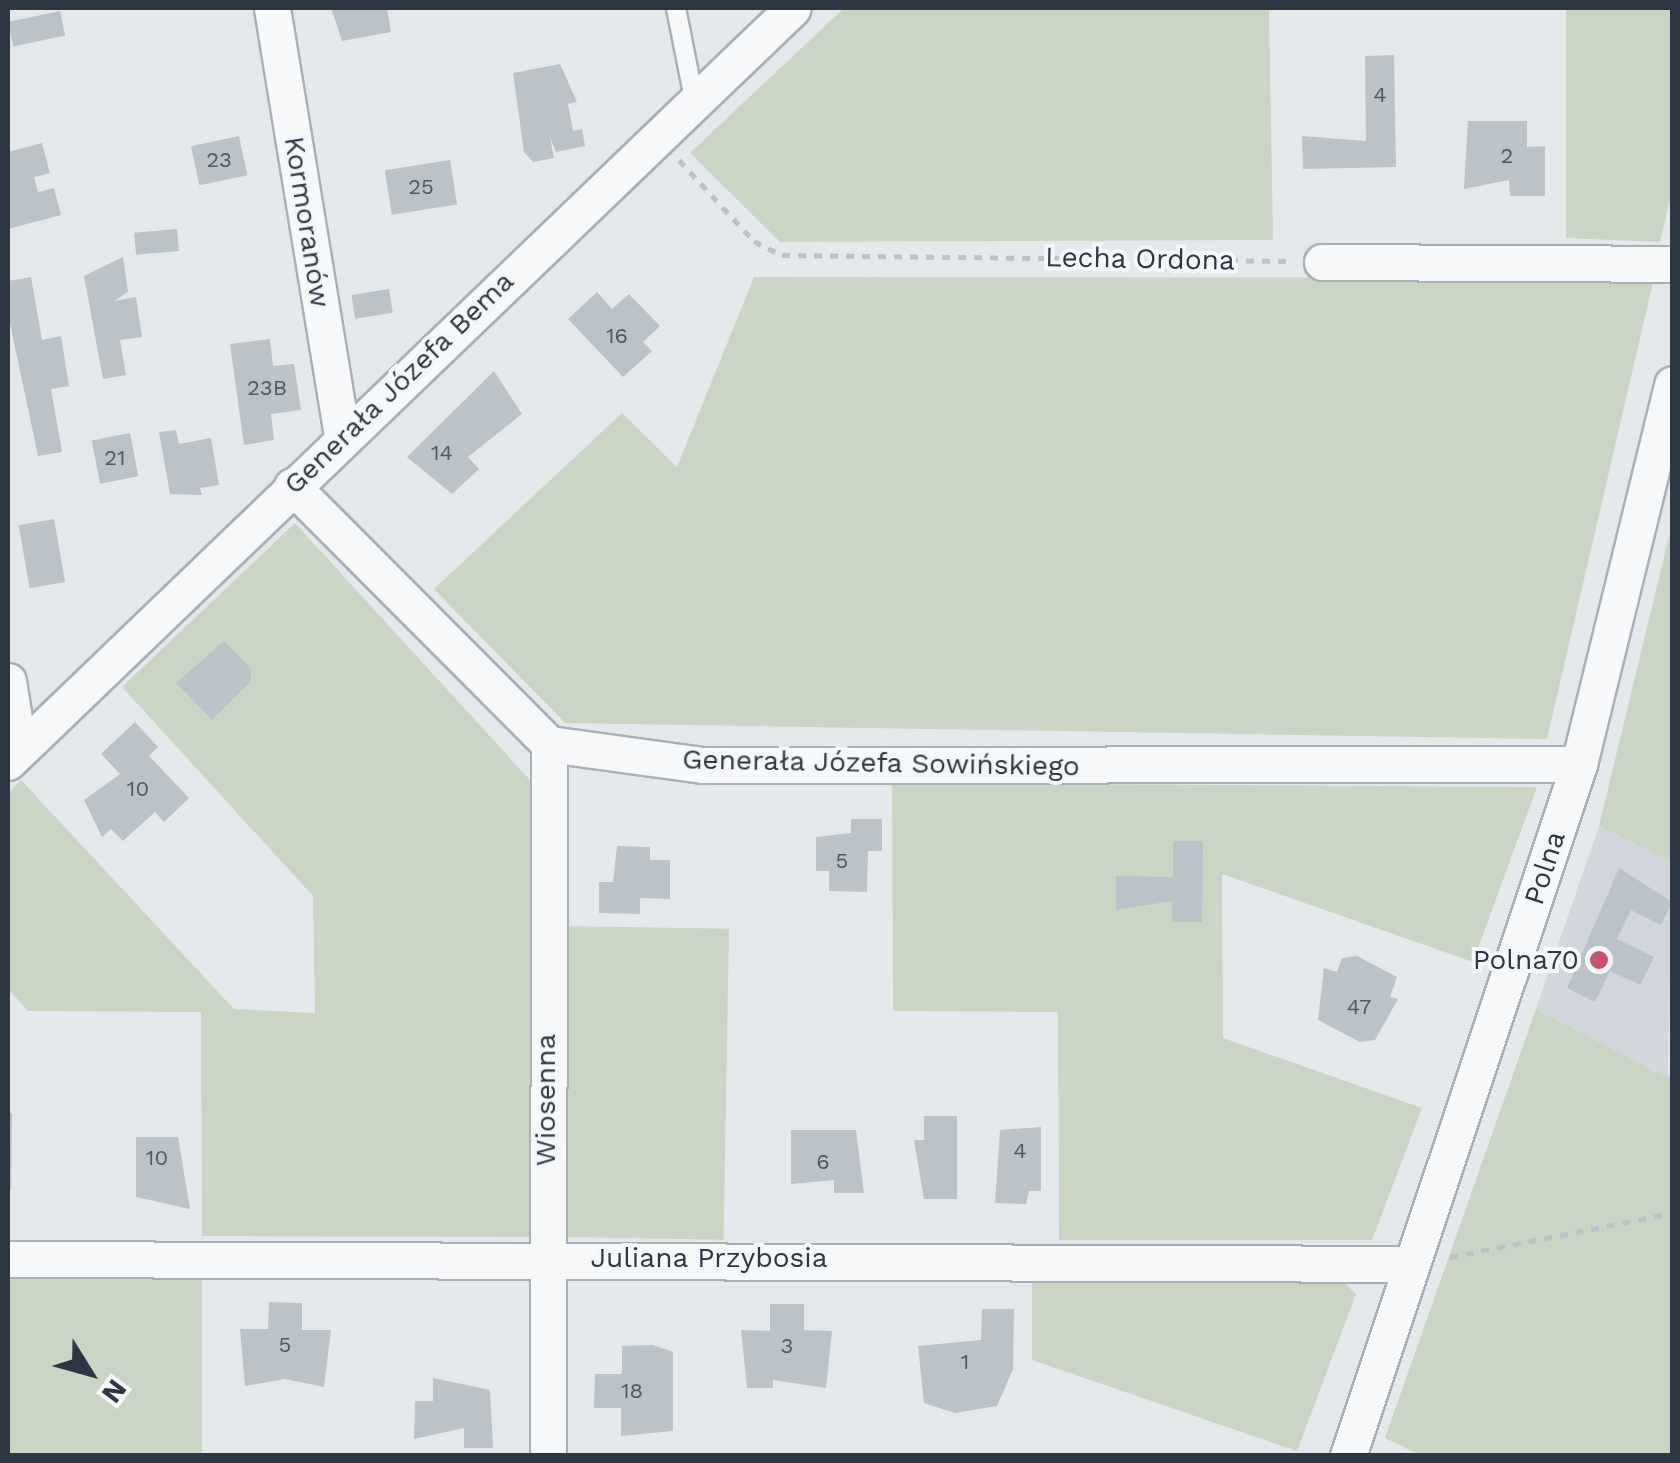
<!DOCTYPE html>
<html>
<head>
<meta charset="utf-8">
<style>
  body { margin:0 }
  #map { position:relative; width:1680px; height:1463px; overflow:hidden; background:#e4e8eb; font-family:"Work Sans",sans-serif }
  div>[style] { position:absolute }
  .built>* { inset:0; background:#d2d7dd }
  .green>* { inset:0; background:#cbd5c5; transform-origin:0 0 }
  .building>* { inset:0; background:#bbc2c8; transform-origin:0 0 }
  .path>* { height:5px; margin-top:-2.5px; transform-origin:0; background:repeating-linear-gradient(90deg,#bec2c6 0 8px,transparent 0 16px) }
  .roads { filter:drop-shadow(2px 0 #a9afb5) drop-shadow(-2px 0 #a9afb5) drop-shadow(0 2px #a9afb5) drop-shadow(0 -2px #a9afb5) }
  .service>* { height:18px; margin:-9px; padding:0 9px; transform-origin:9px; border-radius:9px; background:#f7f8f9 }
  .minor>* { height:35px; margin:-17.5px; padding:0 17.5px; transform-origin:17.5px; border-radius:17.5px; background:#f7f8f9 }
  .dots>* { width:28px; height:28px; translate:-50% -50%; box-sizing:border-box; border:5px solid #f4f6f8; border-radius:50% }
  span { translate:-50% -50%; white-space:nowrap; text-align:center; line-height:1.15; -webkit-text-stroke:8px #f4f6f8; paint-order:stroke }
  .number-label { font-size:22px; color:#505a64 }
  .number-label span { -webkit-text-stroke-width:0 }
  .street-label { font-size:28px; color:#2c3743 }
  .poi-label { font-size:28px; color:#2c3743 }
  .right { translate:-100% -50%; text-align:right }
  .frame { position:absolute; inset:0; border:10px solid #2c3743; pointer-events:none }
  .north { position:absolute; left:40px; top:1323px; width:100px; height:100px; -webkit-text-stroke:8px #f4f6f8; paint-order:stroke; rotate:127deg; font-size:28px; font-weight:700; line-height:40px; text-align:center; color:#2c3743 }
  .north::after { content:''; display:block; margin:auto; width:35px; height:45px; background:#2c3743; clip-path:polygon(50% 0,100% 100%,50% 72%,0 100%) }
</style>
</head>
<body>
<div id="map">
  <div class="built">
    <i style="clip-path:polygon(1599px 826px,1672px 862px,1668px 1078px,1536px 1009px)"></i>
  </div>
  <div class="green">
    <i style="clip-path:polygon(844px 8px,1269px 8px,1273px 240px,780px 242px,690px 153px)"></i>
    <i style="clip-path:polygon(1566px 8px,1672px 8px,1672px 191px,1660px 242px,1566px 238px)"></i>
    <i style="clip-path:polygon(754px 277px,1654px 278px,1547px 739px,565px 723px,434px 589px,622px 413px,677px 467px)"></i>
    <i style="clip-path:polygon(295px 523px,530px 780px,531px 1237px,202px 1236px,201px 1012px,28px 1011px,8px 989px,8px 793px,21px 780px,234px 1009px,315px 1013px,313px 896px,122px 687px)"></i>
    <i style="clip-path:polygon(1672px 524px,1672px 862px,1599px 826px)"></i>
    <i style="clip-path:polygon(892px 783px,1537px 787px,1473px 962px,1222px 874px,1223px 1038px,1422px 1108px,1372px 1240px,1059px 1240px,1058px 1012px,893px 1011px)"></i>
    <i style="left:566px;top:926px;width:163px;height:311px;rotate:1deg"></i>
    <i style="clip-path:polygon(1536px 1009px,1668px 1078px,1672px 1069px,1672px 1455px,1420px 1455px,1385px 1438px)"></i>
    <i style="left:8px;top:1274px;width:194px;height:181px"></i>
    <i style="clip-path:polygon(1032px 1277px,1341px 1279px,1356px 1294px,1297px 1451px,1032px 1360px)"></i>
  </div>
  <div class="building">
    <i style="clip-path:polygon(331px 8px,387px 8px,391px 32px,342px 41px)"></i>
    <i style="left:60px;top:11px;width:25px;height:53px;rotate:78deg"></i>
    <i style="clip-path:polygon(1394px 55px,1396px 167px,1303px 169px,1302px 136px,1366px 141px,1365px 56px)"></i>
    <i style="clip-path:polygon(560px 64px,577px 102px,568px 104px,573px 131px,582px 129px,585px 146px,556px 152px,550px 137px,554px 158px,533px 162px,524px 152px,513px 73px)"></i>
    <i style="clip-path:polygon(1468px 121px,1527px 121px,1527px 147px,1545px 146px,1545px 196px,1510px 196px,1509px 180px,1464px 189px)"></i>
    <i style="left:239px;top:136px;width:40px;height:49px;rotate:78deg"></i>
    <i style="clip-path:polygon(42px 143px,50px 173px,34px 177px,38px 192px,54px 188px,61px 215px,8px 229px,8px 152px)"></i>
    <i style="left:450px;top:160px;width:45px;height:66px;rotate:81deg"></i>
    <i style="left:177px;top:229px;width:22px;height:43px;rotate:85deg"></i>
    <i style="clip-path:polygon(123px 257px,128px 292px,114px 301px,136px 297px,142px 337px,120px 340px,126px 375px,103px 379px,84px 276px)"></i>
    <i style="clip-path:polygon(31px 277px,42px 340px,61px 336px,69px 386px,51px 389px,62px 452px,38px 456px,8px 314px,8px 281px)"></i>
    <i style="left:389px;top:289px;width:24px;height:38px;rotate:81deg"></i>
    <i style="clip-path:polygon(597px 292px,612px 309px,629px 294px,660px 326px,643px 342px,652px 351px,623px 377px,568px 319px)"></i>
    <i style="clip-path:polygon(270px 339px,273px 366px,294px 364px,301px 410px,271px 414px,274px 440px,244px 445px,230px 344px)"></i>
    <i style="clip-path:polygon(494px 371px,522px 414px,468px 457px,479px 469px,452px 494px,407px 457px)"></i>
    <i style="clip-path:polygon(176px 430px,179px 444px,211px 438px,219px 485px,200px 488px,202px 495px,170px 494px,159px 432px)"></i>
    <i style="left:130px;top:433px;width:44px;height:39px;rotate:79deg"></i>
    <i style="left:54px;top:519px;width:64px;height:36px;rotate:80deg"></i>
    <i style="clip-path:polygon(224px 641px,251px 669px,251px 681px,212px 720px,176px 683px)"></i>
    <i style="clip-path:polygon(135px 722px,158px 747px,149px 756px,189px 798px,164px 822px,155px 812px,123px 841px,111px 829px,102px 837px,84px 800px,120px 774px,101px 754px)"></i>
    <i style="clip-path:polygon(851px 819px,882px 819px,882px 851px,868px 851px,867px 892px,829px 891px,829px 871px,816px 871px,816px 837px,851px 833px)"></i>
    <i style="clip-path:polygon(1173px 841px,1203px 841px,1202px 922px,1172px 922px,1172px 901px,1116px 910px,1116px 876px,1173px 877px)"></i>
    <i style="clip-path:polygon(617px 846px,650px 847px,650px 860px,670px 860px,670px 899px,640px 898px,640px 914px,599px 913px,599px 882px,613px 882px)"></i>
    <i style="clip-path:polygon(1619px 868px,1672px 902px,1661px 925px,1631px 910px,1617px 939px,1654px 957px,1640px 985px,1610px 971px,1595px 1002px,1567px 988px)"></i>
    <i style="clip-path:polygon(1357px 956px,1397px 977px,1390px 997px,1398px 999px,1375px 1040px,1360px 1042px,1318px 1020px,1324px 968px,1337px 972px,1342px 958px)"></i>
    <i style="clip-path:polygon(8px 1113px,12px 1113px,11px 1190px,8px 1190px)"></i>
    <i style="clip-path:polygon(924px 1116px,957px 1116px,957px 1199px,924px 1199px,914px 1140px,924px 1140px)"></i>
    <i style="clip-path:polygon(1041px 1127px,1041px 1191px,1029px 1191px,1026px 1204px,995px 1203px,1000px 1130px)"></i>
    <i style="clip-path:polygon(791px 1130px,856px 1130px,864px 1193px,834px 1193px,834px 1180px,791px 1184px)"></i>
    <i style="clip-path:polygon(136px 1137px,178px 1137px,190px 1209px,136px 1197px)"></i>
    <i style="clip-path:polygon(269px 1302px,302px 1303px,302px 1330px,331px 1330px,324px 1387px,285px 1379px,245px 1386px,240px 1329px,268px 1329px)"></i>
    <i style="clip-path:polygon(770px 1304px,804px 1304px,804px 1330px,832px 1331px,826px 1388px,773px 1380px,773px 1388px,747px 1388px,741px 1330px,770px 1331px)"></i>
    <i style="clip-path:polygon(982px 1309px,1014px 1309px,1013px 1369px,997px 1406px,955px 1413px,924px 1403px,918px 1346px,981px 1340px)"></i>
    <i style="clip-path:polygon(653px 1345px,673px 1352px,673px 1431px,621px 1436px,621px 1408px,594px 1408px,595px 1374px,622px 1374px,622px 1346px)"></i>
    <i style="clip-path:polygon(433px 1378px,490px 1390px,493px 1448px,464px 1448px,464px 1428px,414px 1439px,415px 1401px,433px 1401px)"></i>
  </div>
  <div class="path">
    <i style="left:679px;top:160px;width:110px;rotate:47.2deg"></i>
    <i style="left:754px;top:241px;width:31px;rotate:27deg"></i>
    <i style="left:782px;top:255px;width:507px;rotate:0.68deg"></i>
    <i style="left:1450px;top:1257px;width:226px;rotate:-11.2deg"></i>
  </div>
  <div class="roads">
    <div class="service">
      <i style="left:676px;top:8px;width:93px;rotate:78.8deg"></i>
    </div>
    <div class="minor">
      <i style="left:272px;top:8px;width:435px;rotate:80.7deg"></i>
      <i style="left:1322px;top:262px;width:350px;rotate:0.3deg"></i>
      <i style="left:292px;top:486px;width:364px;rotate:45.1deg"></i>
      <i style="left:549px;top:744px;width:154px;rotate:7.8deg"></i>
      <i style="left:702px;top:765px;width:877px;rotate:-0.07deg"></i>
      <i style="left:8px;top:681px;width:70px;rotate:80.9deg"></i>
      <i style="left:8px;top:762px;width:1088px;rotate:-43.85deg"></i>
      <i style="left:8px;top:1259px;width:1401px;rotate:0.2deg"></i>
      <i style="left:548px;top:1456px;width:712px;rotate:-89.92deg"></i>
      <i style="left:1348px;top:1456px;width:730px;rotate:-71.54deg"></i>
      <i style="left:1579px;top:764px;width:391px;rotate:-76.2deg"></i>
    </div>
  </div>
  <div class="dots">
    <i style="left:1599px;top:960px;background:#c95072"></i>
  </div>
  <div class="number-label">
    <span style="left:1380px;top:95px">4</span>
    <span style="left:1507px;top:156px">2</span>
    <span style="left:219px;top:160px">23</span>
    <span style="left:421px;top:187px">25</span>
    <span style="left:617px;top:336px">16</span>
    <span style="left:267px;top:388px">23B</span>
    <span style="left:442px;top:453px">14</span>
    <span style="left:115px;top:458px">21</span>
    <span style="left:138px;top:789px">10</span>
    <span style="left:842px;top:861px">5</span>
    <span style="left:1359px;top:1007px">47</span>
    <span style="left:1020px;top:1151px">4</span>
    <span style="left:157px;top:1158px">10</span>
    <span style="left:823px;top:1162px">6</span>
    <span style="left:285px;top:1345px">5</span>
    <span style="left:787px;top:1346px">3</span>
    <span style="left:965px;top:1362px">1</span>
    <span style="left:632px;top:1391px">18</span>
  </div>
  <div class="street-label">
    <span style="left:307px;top:222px;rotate:81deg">Kormoranów</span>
    <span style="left:1140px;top:259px;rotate:1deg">Lecha Ordona</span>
    <span style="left:399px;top:383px;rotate:-44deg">Generała Józefa Bema</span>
    <span style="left:881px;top:763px;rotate:1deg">Generała Józefa Sowińskiego</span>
    <span style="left:1545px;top:868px;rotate:-72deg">Polna</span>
    <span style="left:546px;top:1100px;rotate:-90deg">Wiosenna</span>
    <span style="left:709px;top:1258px">Juliana Przybosia</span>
  </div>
  <div class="poi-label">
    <span class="right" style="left:1579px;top:960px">Polna70</span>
  </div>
  <div class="frame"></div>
  <div class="north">N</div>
</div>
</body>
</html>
